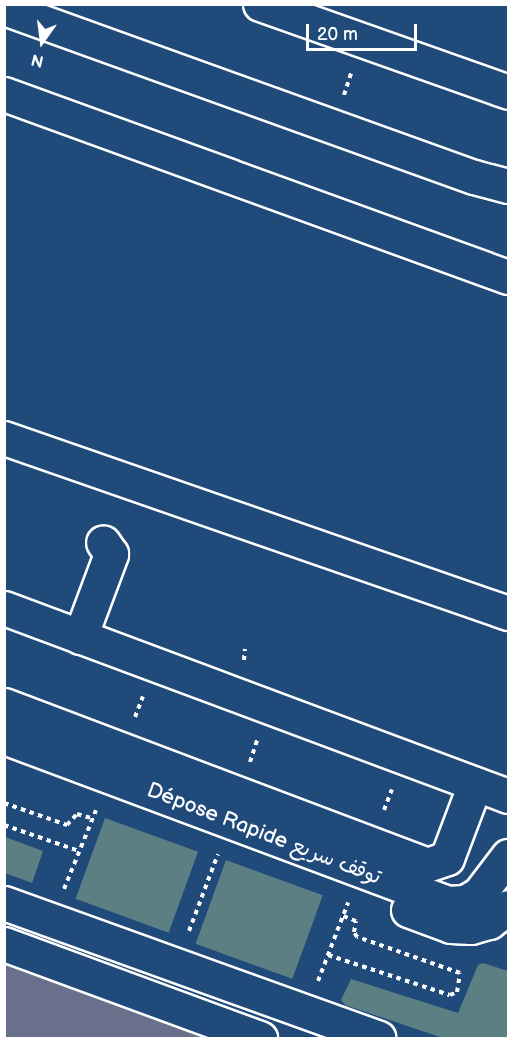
<!DOCTYPE html>
<html>
<head>
<meta charset="utf-8">
<style>
  body { margin:0 }
  #map { position:relative; width:513px; height:1043px; overflow:hidden; background:#1f4a7a; font-family:"Balsamiq Sans","Playpen Sans Arabic",sans-serif }
  div>[style] { position:absolute }
  .green>* { inset:0; background:#5c7f84; transform-origin:0 0 }
  .building>* { inset:0; background:#69708b }
  .path>* { height:4px; margin-top:-2px; transform-origin:0; background:repeating-linear-gradient(90deg,#fff 0 4.5px,transparent 0 9px) }
  .roads { filter:drop-shadow(2px 0 #fff) drop-shadow(-2px 0 #fff) drop-shadow(0 2px #fff) drop-shadow(0 -2px #fff) }
  .minor>* { height:33px; margin:-16.5px; padding:0 16.5px; transform-origin:16.5px; border-radius:16.5px; background:#1f4a7a }
  span { translate:-50% -50%; white-space:nowrap; text-align:center; line-height:1.15; -webkit-text-stroke:4.5px #1f4a7a; paint-order:stroke }
  .street-label { font-size:21px; color:#fff }
  .frame { position:absolute; inset:0; border:6px solid #fff; pointer-events:none }
  .north { position:absolute; left:12px; top:12px; width:60px; height:60px; -webkit-text-stroke:4px #1f4a7a; paint-order:stroke; rotate:194deg; font-size:16px; font-weight:700; line-height:24px; text-align:center; color:#fff }
  .north::after { content:''; display:block; margin:auto; width:21px; height:27px; background:#fff; clip-path:polygon(50% 0,100% 100%,50% 72%,0 100%) }
  .scale { position:absolute; left:306px; top:24px; width:111px; height:27px; box-sizing:border-box; border:3px solid #fff; border-top:0; padding-left:8px; font-size:18px; line-height:21px; white-space:nowrap; color:#fff; -webkit-text-stroke:4px #1f4a7a; paint-order:stroke }
</style>
</head>
<body>
<div id="map">
  <div class="green">
    <i style="left:105px;top:818px;width:99px;height:86px;rotate:20deg"></i>
    <i style="clip-path:polygon(5px 837px,43px 851px,32px 883px,5px 873px)"></i>
    <i style="left:226px;top:860px;width:103px;height:89px;rotate:20deg"></i>
    <i style="clip-path:polygon(483px 963px,508px 971px,508px 1038px,443px 1038px,345px 1005px,341px 1000px,351px 979px,458px 1013px,478px 965px)"></i>
  </div>
  <div class="building">
    <i style="clip-path:polygon(4px 964px,202px 1037px,202px 1038px,4px 1038px)"></i>
  </div>
  <div class="path">
    <i style="left:344px;top:95px;width:23px;rotate:-72deg"></i>
    <i style="left:244px;top:660px;width:11px;rotate:-85deg"></i>
    <i style="left:135px;top:717px;width:22px;rotate:-69deg"></i>
    <i style="left:250px;top:762px;width:23px;rotate:-72deg"></i>
    <i style="left:4px;top:803px;width:67px;rotate:19.2deg"></i>
    <i style="left:67px;top:825px;width:15px;rotate:-48deg"></i>
    <i style="left:77px;top:814px;width:15px;rotate:16deg"></i>
    <i style="left:384px;top:810px;width:22px;rotate:-69deg"></i>
    <i style="left:4px;top:825px;width:79px;rotate:19.1deg"></i>
    <i style="left:64px;top:889px;width:85px;rotate:-67.9deg"></i>
    <i style="left:189px;top:931px;width:82px;rotate:-69.4deg"></i>
    <i style="left:328px;top:955px;width:128px;rotate:18.2deg"></i>
    <i style="left:450px;top:995px;width:8px;rotate:-23deg"></i>
    <i style="left:457px;top:992px;width:19px;rotate:-81deg"></i>
    <i style="left:460px;top:973px;width:109px;rotate:-160.7deg"></i>
    <i style="left:357px;top:937px;width:6px;rotate:-121deg"></i>
    <i style="left:354px;top:932px;width:11px;rotate:-80deg"></i>
    <i style="left:356px;top:921px;width:14px;rotate:-159deg"></i>
    <i style="left:318px;top:981px;width:84px;rotate:-69deg"></i>
  </div>
  <div class="roads">
    <div class="minor">
      <i style="left:260px;top:4px;width:263px;rotate:19.5deg"></i>
      <i style="left:4px;top:8px;width:499px;rotate:19.8deg"></i>
      <i style="left:474px;top:177px;width:35px;rotate:15deg"></i>
      <i style="left:4px;top:94px;width:536px;rotate:19.96deg"></i>
      <i style="left:4px;top:438px;width:534px;rotate:19.15deg"></i>
      <i style="left:4px;top:608px;width:538px;rotate:20.46deg"></i>
      <i style="left:80px;top:637px;width:89px;rotate:-69.5deg"></i>
      <i style="left:111px;top:554px;width:14px;rotate:-124deg"></i>
      <i style="left:4px;top:705px;width:452px;rotate:20.7deg"></i>
      <i style="left:427px;top:865px;width:21px;rotate:-19deg"></i>
      <i style="left:447px;top:858px;width:79px;rotate:-69.3deg"></i>
      <i style="left:4px;top:737px;width:473px;rotate:20.5deg"></i>
      <i style="left:447px;top:903px;width:18px;rotate:-3deg"></i>
      <i style="left:465px;top:902px;width:16px;rotate:-30deg"></i>
      <i style="left:479px;top:894px;width:48px;rotate:-52.7deg"></i>
      <i style="left:4px;top:903px;width:398px;rotate:19.8deg"></i>
      <i style="left:408px;top:910px;width:46px;rotate:20.4deg"></i>
      <i style="left:451px;top:926px;width:20px;rotate:3deg"></i>
      <i style="left:471px;top:927px;width:19px;rotate:-16deg"></i>
      <i style="left:489px;top:922px;width:24px;rotate:-38deg"></i>
      <i style="left:4px;top:944px;width:273px;rotate:20.2deg"></i>
    </div>
  </div>
  <div class="street-label">
    <span style="left:264px;top:834px;rotate:21deg">Dépose Rapide توقف سريع</span>
  </div>
  <div class="frame"></div>
  <div class="north">N</div>
  <div class="scale">20 m</div>
</div>
</body>
</html>
